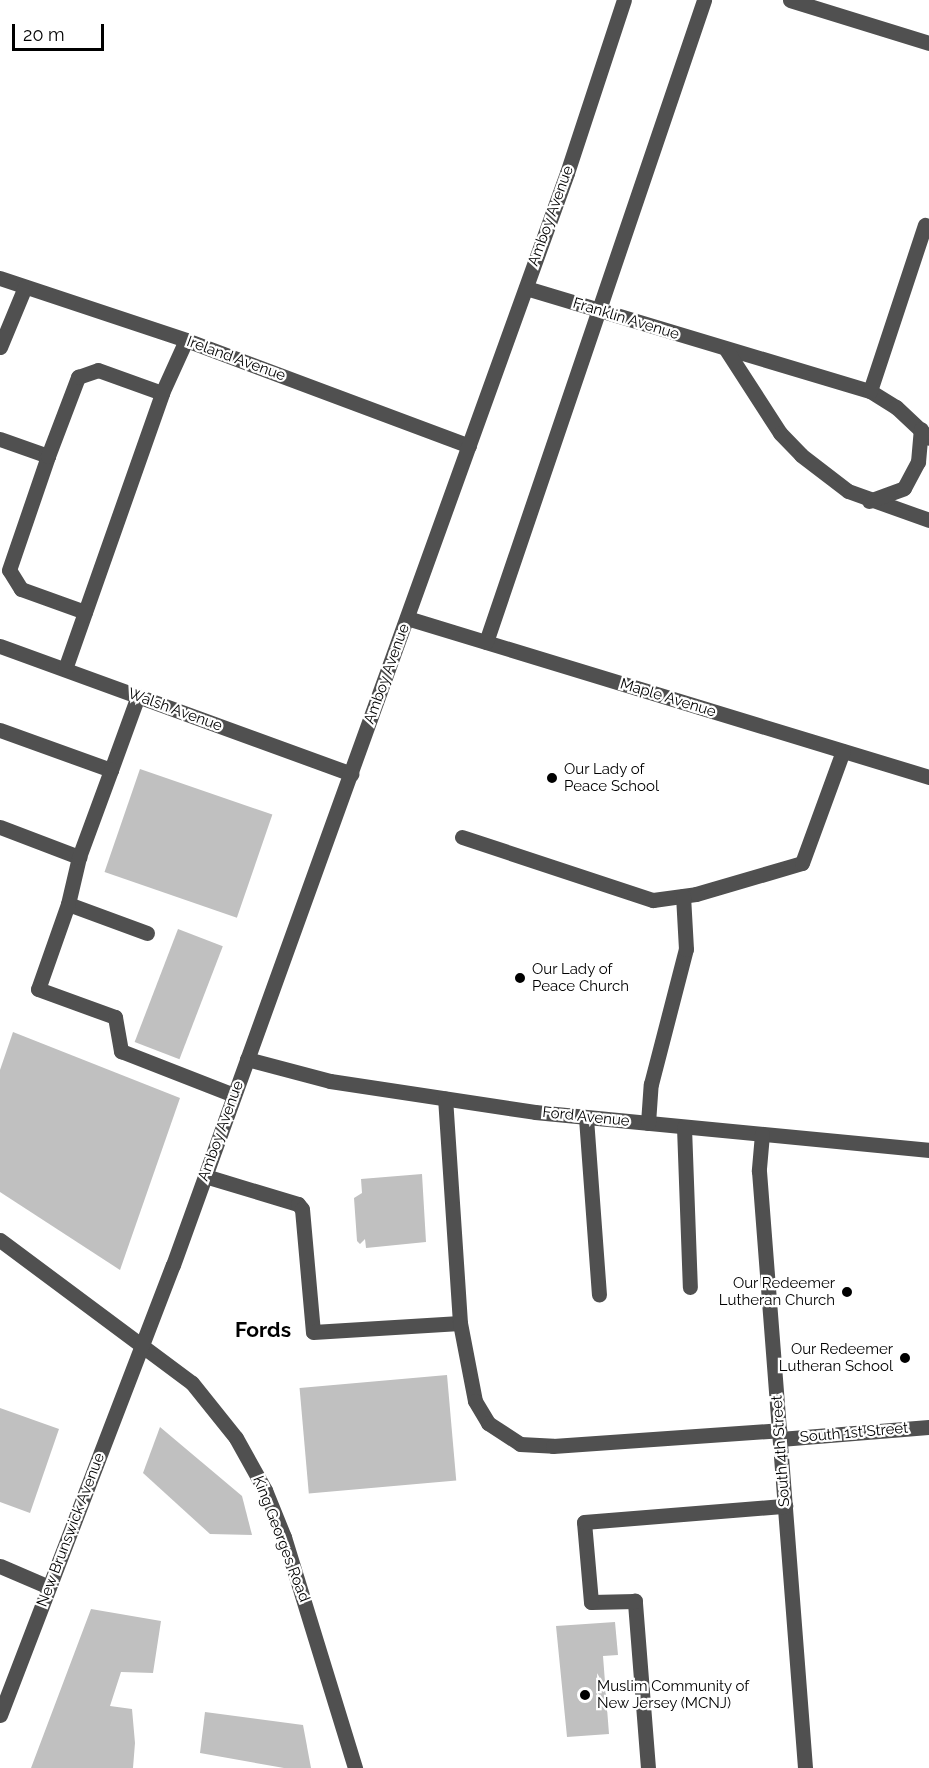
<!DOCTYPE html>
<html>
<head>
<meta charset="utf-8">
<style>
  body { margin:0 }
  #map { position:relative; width:929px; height:1768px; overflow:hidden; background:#fff; font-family:Raleway,sans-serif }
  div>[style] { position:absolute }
  .building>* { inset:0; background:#c0c0c0; transform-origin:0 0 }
  .minor>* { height:15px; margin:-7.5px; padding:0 7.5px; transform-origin:7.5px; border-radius:7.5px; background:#505050 }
  .dots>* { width:16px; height:16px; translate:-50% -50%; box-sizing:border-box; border:3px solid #fff; border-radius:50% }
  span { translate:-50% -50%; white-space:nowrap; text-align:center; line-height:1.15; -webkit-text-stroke:4.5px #fff; paint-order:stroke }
  .street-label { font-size:15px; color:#000 }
  .poi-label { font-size:15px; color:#000 }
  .left { translate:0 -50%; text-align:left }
  .right { translate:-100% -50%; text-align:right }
  .district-label { font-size:21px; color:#000; font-weight:700 }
  .scale { position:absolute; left:12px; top:24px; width:92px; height:27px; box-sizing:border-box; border:3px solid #000; border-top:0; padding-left:8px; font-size:18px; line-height:21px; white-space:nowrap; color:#000; -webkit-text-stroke:4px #fff; paint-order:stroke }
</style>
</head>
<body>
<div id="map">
  <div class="building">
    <i style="left:140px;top:769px;width:140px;height:109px;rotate:19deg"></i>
    <i style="left:178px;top:929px;width:48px;height:121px;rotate:21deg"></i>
    <i style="clip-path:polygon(13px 1032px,180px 1098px,120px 1270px,0 1192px,0 1070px)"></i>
    <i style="clip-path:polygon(422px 1174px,426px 1242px,366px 1248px,365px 1239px,360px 1244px,357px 1241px,354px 1198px,362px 1193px,361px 1179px)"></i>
    <i style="left:447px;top:1375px;width:106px;height:148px;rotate:85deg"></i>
    <i style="clip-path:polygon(0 1408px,59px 1429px,30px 1513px,0 1502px)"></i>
    <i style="clip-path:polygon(160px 1427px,242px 1496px,252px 1535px,210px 1534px,143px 1473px)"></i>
    <i style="clip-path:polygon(91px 1609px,161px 1621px,153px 1673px,121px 1672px,110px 1706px,132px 1709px,135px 1743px,133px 1768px,31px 1768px)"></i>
    <i style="clip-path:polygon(615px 1622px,618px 1655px,603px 1656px,609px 1734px,567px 1737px,556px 1626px)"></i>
    <i style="clip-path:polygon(205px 1712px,303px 1725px,311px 1768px,284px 1768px,200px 1753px)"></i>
  </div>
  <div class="minor">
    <i style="left:790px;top:0;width:145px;rotate:17.2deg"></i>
    <i style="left:0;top:278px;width:196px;rotate:18.4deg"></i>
    <i style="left:186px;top:340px;width:302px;rotate:20.5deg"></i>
    <i style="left:526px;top:288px;width:359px;rotate:16.7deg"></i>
    <i style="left:870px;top:391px;width:31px;rotate:32deg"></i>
    <i style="left:896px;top:407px;width:45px;rotate:43.2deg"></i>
    <i style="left:0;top:347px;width:65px;rotate:-67.4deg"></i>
    <i style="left:727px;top:351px;width:98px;rotate:57.1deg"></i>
    <i style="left:780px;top:433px;width:30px;rotate:46deg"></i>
    <i style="left:801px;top:455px;width:59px;rotate:37.5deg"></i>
    <i style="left:848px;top:491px;width:86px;rotate:19.7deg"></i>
    <i style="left:870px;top:391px;width:175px;rotate:-71.7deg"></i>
    <i style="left:0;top:439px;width:51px;rotate:19.5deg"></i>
    <i style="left:869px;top:501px;width:37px;rotate:-20deg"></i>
    <i style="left:904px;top:488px;width:30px;rotate:-62deg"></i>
    <i style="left:918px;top:462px;width:33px;rotate:-85deg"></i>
    <i style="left:85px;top:612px;width:68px;rotate:-160.2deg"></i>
    <i style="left:21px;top:589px;width:22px;rotate:-122deg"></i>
    <i style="left:9px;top:570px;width:120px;rotate:-71.1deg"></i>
    <i style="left:48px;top:456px;width:85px;rotate:-69.2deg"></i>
    <i style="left:78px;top:377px;width:21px;rotate:-19deg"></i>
    <i style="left:98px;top:370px;width:68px;rotate:19.8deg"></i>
    <i style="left:407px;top:618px;width:546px;rotate:16.94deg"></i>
    <i style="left:486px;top:642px;width:678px;rotate:-71.24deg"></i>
    <i style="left:0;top:646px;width:374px;rotate:20deg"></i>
    <i style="left:65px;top:669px;width:293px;rotate:-70.6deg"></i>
    <i style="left:162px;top:393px;width:58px;rotate:-65.6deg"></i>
    <i style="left:0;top:730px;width:118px;rotate:19.8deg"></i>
    <i style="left:111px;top:770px;width:79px;rotate:-70deg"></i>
    <i style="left:0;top:827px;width:85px;rotate:20.8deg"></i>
    <i style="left:462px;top:837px;width:201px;rotate:18.3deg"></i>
    <i style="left:653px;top:900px;width:43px;rotate:-7.9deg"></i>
    <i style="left:696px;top:894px;width:110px;rotate:-16.3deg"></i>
    <i style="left:802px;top:863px;width:119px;rotate:-69.9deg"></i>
    <i style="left:68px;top:904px;width:48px;rotate:-76.8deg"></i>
    <i style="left:79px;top:857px;width:93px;rotate:-69.8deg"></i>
    <i style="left:147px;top:933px;width:84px;rotate:-159.8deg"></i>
    <i style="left:68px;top:904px;width:90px;rotate:109.4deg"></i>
    <i style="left:38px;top:989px;width:82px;rotate:20deg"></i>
    <i style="left:115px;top:1017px;width:35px;rotate:80deg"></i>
    <i style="left:121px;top:1051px;width:121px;rotate:21.3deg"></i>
    <i style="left:247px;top:1059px;width:86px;rotate:14.8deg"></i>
    <i style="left:330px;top:1081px;width:207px;rotate:8.6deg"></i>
    <i style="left:535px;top:1112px;width:396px;rotate:5.5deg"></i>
    <i style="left:586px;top:1118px;width:177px;rotate:85.8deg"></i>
    <i style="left:648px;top:1123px;width:39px;rotate:-86deg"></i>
    <i style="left:651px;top:1084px;width:139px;rotate:-75.5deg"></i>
    <i style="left:686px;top:949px;width:53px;rotate:-93.2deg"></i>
    <i style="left:684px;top:1127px;width:160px;rotate:87.9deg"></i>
    <i style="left:762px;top:1134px;width:37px;rotate:95deg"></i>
    <i style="left:759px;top:1171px;width:599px;rotate:85.59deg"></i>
    <i style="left:205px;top:1176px;width:97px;rotate:16.8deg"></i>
    <i style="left:298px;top:1204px;width:6px;rotate:51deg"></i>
    <i style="left:302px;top:1209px;width:123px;rotate:84.9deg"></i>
    <i style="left:313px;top:1332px;width:147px;rotate:-3.5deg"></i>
    <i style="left:460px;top:1323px;width:225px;rotate:-93.8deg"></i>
    <i style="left:0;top:1240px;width:239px;rotate:36.7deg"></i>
    <i style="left:192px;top:1383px;width:70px;rotate:51.3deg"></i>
    <i style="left:236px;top:1438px;width:60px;rotate:60.9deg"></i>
    <i style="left:265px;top:1490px;width:51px;rotate:68deg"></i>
    <i style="left:284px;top:1537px;width:242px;rotate:72.9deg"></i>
    <i style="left:460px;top:1323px;width:79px;rotate:79.1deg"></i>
    <i style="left:475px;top:1401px;width:26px;rotate:59deg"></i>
    <i style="left:488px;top:1423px;width:38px;rotate:33deg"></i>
    <i style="left:520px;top:1444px;width:33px;rotate:3deg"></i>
    <i style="left:553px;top:1446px;width:227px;rotate:-4deg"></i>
    <i style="left:780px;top:1439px;width:149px;rotate:-4.6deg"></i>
    <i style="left:0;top:1566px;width:53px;rotate:23.2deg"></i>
    <i style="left:0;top:1715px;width:482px;rotate:-69deg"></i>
    <i style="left:173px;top:1265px;width:1161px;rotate:-70.16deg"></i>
    <i style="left:567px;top:173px;width:182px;rotate:-71.8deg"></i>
    <i style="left:648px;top:1768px;width:168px;rotate:-94.5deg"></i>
    <i style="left:635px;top:1601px;width:44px;rotate:178.7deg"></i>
    <i style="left:591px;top:1602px;width:80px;rotate:-95deg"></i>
    <i style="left:584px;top:1522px;width:202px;rotate:-4.6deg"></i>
  </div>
  <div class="dots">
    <i style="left:552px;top:778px;background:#000"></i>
    <i style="left:520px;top:978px;background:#000"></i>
    <i style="left:847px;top:1292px;background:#000"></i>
    <i style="left:905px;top:1358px;background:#000"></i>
    <i style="left:585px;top:1695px;background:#000"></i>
  </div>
  <div class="street-label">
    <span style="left:551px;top:216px;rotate:-70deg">Amboy Avenue</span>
    <span style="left:626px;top:319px;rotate:17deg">Franklin Avenue</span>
    <span style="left:236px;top:359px;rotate:20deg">Ireland Avenue</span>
    <span style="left:387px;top:674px;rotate:-70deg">Amboy Avenue</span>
    <span style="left:668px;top:698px;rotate:17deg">Maple Avenue</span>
    <span style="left:175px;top:710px;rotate:20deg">Walsh Avenue</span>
    <span style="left:586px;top:1117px;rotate:6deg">Ford Avenue</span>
    <span style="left:221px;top:1131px;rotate:-70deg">Amboy Avenue</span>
    <span style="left:854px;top:1433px;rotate:-5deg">South 1st Street</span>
    <span style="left:781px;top:1451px;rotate:-94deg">South 4th Street</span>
    <span style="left:71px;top:1530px;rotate:-69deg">New Brunswick Avenue</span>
    <span style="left:281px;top:1539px;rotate:69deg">King Georges Road</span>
  </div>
  <div class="poi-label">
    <span class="left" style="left:564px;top:778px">Our Lady of<br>Peace School</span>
    <span class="left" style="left:532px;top:978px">Our Lady of<br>Peace Church</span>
    <span class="right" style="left:835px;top:1292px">Our Redeemer<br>Lutheran Church</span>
    <span class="right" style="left:893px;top:1358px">Our Redeemer<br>Lutheran School</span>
    <span class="left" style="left:597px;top:1695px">Muslim Community of<br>New Jersey (MCNJ)</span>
  </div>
  <div class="district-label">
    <span style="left:263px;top:1330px">Fords</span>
  </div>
  <div class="scale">20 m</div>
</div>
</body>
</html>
